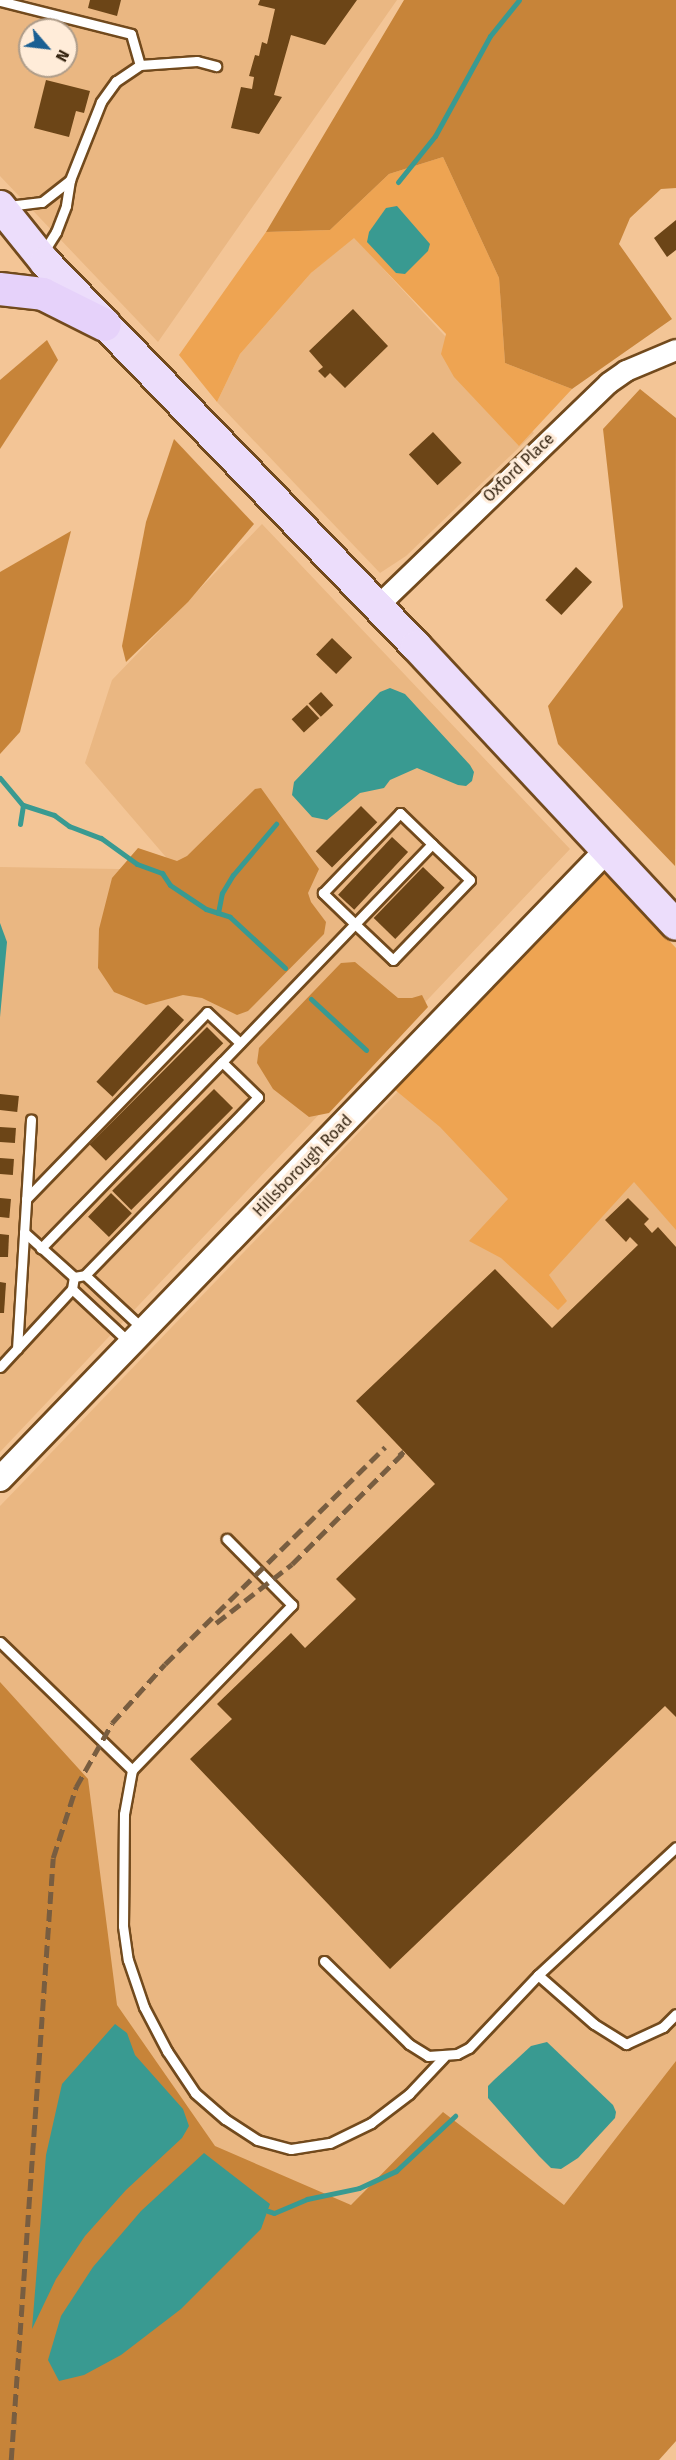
<!DOCTYPE html>
<html>
<head>
<meta charset="utf-8">
<style>
  body { margin:0 }
  #map { position:relative; width:676px; height:2460px; overflow:hidden; background:#f3c596; font-family:"Fira Sans",sans-serif }
  div>[style] { position:absolute }
  .built>* { inset:0; background:#eab782 }
  .green>* { inset:0; background:#eea452 }
  .forest>* { inset:0; background:#c78439 }
  .water>* { inset:0; background:#399a91 }
  .stream>* { height:5px; margin:-2.5px; padding:0 2.5px; transform-origin:2.5px; border-radius:2.5px; background:#399a91 }
  .building>* { inset:0; background:#6c4517; transform-origin:0 0 }
  .roads { filter:drop-shadow(2px 0 #724a1d) drop-shadow(-2px 0 #724a1d) drop-shadow(0 2px #724a1d) drop-shadow(0 -2px #724a1d) }
  .service>* { height:9px; margin:-4.5px; padding:0 4.5px; transform-origin:4.5px; border-radius:4.5px; background:#fff }
  .minor>* { height:20px; margin:-10px; padding:0 10px; transform-origin:10px; border-radius:10px; background:#fff }
  .tertiary>* { height:24px; margin:-12px; padding:0 12px; transform-origin:12px; border-radius:12px; background:#fff }
  .primary>* { height:30px; margin:-15px; padding:0 15px; transform-origin:15px; border-radius:15px; background:#ecddfb }
  .trunk>* { height:32px; margin:-16px; padding:0 16px; transform-origin:16px; border-radius:16px; background:#e6d2fa }
  .rail>* { height:4.5px; margin-top:-2.25px; transform-origin:0; background:repeating-linear-gradient(90deg,#785d40 0 12px,transparent 0 18px) }
  span { translate:-50% -50%; white-space:nowrap; text-align:center; line-height:1.15; -webkit-text-stroke:6px #ffecd9; paint-order:stroke }
  .street-label { font-size:16px; color:#352411 }
  .north { position:absolute; left:18px; top:18px; width:60px; height:60px; box-sizing:border-box; background:#ffecd9; border:2px solid #ae9c89; border-radius:50%; rotate:118deg; font-size:16px; font-weight:700; line-height:24px; text-align:center; color:#352411 }
  .north::after { content:''; display:block; margin:auto; width:21px; height:27px; background:#1a5f93; clip-path:polygon(50% 0,100% 100%,50% 72%,0 100%) }
</style>
</head>
<body>
<div id="map">
  <div class="built">
    <i style="clip-path:polygon(evenodd,0 0,397px 0,158px 342px,0 176px,0 0,30px 30px,66px 30px,66px 66px,30px 66px,30px 30px)"></i>
    <i style="clip-path:polygon(354px 237px,534px 433px,406px 556px,380px 573px,217px 402px,240px 354px,311px 273px)"></i>
    <i style="clip-path:polygon(262px 524px,570px 849px,0 1452px,0 867px,177px 870px,85px 763px,112px 680px)"></i>
    <i style="clip-path:polygon(482px 1004px,676px 1206px,676px 2103px,553px 2225px,310px 2248px,86px 2029px,0 1697px,0 1506px)"></i>
  </div>
  <div class="green">
    <i style="clip-path:polygon(443px 157px,499px 278px,505px 363px,572px 389px,519px 446px,454px 377px,441px 354px,446px 334px,354px 238px,311px 273px,240px 354px,217px 402px,179px 355px,266px 232px,330px 230px,389px 174px)"></i>
    <i style="clip-path:polygon(604px 872px,676px 948px,676px 1230px,634px 1182px,549px 1275px,567px 1301px,558px 1310px,501px 1258px,469px 1241px,508px 1199px,440px 1127px,394px 1089px)"></i>
  </div>
  <div class="forest">
    <i style="clip-path:polygon(404px 0,676px 0,676px 188px,661px 189px,630px 218px,619px 244px,672px 319px,572px 389px,505px 363px,499px 278px,443px 157px,389px 174px,330px 230px,266px 232px)"></i>
    <i style="clip-path:polygon(47px 340px,58px 360px,0 449px,0 380px)"></i>
    <i style="clip-path:polygon(640px 389px,676px 418px,675px 866px,558px 744px,548px 706px,623px 607px,603px 429px)"></i>
    <i style="clip-path:polygon(174px 439px,254px 524px,188px 602px,126px 662px,122px 646px,146px 522px)"></i>
    <i style="clip-path:polygon(71px 531px,20px 732px,0 754px,0 572px)"></i>
    <i style="clip-path:polygon(261px 788px,319px 869px,308px 893px,311px 902px,326px 922px,324px 934px,248px 1011px,237px 1015px,202px 998px,183px 995px,146px 1005px,114px 992px,98px 968px,99px 929px,112px 878px,138px 848px,177px 861px,187px 856px,255px 789px)"></i>
    <i style="clip-path:polygon(355px 962px,398px 998px,412px 998px,422px 995px,428px 1007px,329px 1113px,309px 1117px,273px 1089px,257px 1063px,259px 1048px,341px 963px)"></i>
    <i style="clip-path:polygon(0 1682px,88px 1779px,117px 2005px,215px 2146px,351px 2205px,443px 2112px,564px 2205px,676px 2061px,676px 2441px,659px 2460px,0 2460px)"></i>
  </div>
  <div class="water">
    <i style="clip-path:polygon(397px 206px,430px 244px,428px 251px,405px 274px,396px 273px,367px 242px,369px 232px,386px 208px)"></i>
    <i style="clip-path:polygon(390px 688px,405px 694px,470px 765px,474px 772px,472px 781px,466px 786px,458px 785px,417px 768px,390px 780px,384px 788px,360px 793px,327px 820px,312px 817px,292px 795px,294px 782px,380px 692px)"></i>
    <i style="clip-path:polygon(0 923px,7px 942px,0 1017px)"></i>
    <i style="clip-path:polygon(115px 2024px,127px 2033px,135px 2055px,183px 2109px,189px 2126px,182px 2138px,126px 2190px,85px 2236px,56px 2279px,32px 2329px,46px 2155px,62px 2084px)"></i>
    <i style="clip-path:polygon(547px 2042px,613px 2105px,616px 2112px,615px 2118px,578px 2158px,561px 2169px,551px 2168px,539px 2156px,488px 2098px,488px 2086px,494px 2080px,531px 2046px)"></i>
    <i style="clip-path:polygon(204px 2153px,270px 2204px,261px 2229px,181px 2309px,121px 2355px,84px 2375px,59px 2381px,48px 2360px,61px 2316px,93px 2267px,141px 2211px)"></i>
  </div>
  <div class="stream">
    <i style="left:398px;top:182px;width:59px;rotate:-51.2deg"></i>
    <i style="left:435px;top:136px;width:114px;rotate:-61.2deg"></i>
    <i style="left:490px;top:36px;width:46px;rotate:-51.1deg"></i>
    <i style="left:0;top:778px;width:35px;rotate:50deg"></i>
    <i style="left:23px;top:805px;width:33px;rotate:18deg"></i>
    <i style="left:54px;top:815px;width:19px;rotate:36deg"></i>
    <i style="left:69px;top:826px;width:34px;rotate:21deg"></i>
    <i style="left:101px;top:838px;width:44px;rotate:35.8deg"></i>
    <i style="left:137px;top:864px;width:27px;rotate:20deg"></i>
    <i style="left:162px;top:873px;width:14px;rotate:56deg"></i>
    <i style="left:170px;top:885px;width:43px;rotate:33.7deg"></i>
    <i style="left:206px;top:909px;width:25px;rotate:18deg"></i>
    <i style="left:230px;top:917px;width:75px;rotate:42.8deg"></i>
    <i style="left:20px;top:824px;width:19px;rotate:-81deg"></i>
    <i style="left:218px;top:913px;width:20px;rotate:-79deg"></i>
    <i style="left:222px;top:893px;width:21px;rotate:-59deg"></i>
    <i style="left:233px;top:875px;width:67px;rotate:-49.9deg"></i>
    <i style="left:311px;top:999px;width:75px;rotate:42.8deg"></i>
    <i style="left:268px;top:2211px;width:6px;rotate:18deg"></i>
    <i style="left:274px;top:2213px;width:36px;rotate:-23deg"></i>
    <i style="left:307px;top:2199px;width:53px;rotate:-11.9deg"></i>
    <i style="left:359px;top:2188px;width:41px;rotate:-24.7deg"></i>
    <i style="left:396px;top:2171px;width:81px;rotate:-43deg"></i>
  </div>
  <div class="building">
    <i style="clip-path:polygon(90px 0,121px 0,117px 16px,88px 8px)"></i>
    <i style="clip-path:polygon(260px 0,357px 0,325px 45px,291px 35px,274px 95px,282px 97px,259px 134px,231px 128px,241px 87px,252px 89px,254px 77px,249px 76px,255px 55px,259px 56px,262px 42px,267px 44px,275px 9px,258px 5px)"></i>
    <i style="clip-path:polygon(46px 80px,90px 91px,84px 113px,76px 111px,69px 137px,34px 128px)"></i>
    <i style="clip-path:polygon(676px 220px,676px 250px,667px 257px,654px 238px)"></i>
    <i style="clip-path:polygon(353px 309px,388px 346px,345px 388px,330px 373px,325px 378px,318px 371px,323px 367px,309px 351px)"></i>
    <i style="left:433px;top:432px;width:42px;height:33px;rotate:47deg"></i>
    <i style="left:576px;top:567px;width:22px;height:45px;rotate:43deg"></i>
    <i style="left:332px;top:638px;width:28px;height:23px;rotate:44deg"></i>
    <i style="left:321px;top:692px;width:18px;height:17px;rotate:47deg"></i>
    <i style="left:307px;top:705px;width:18px;height:21px;rotate:47deg"></i>
    <i style="left:361px;top:806px;width:23px;height:64px;rotate:45deg"></i>
    <i style="left:392px;top:837px;width:22px;height:79px;rotate:43deg"></i>
    <i style="left:423px;top:867px;width:30px;height:71px;rotate:44deg"></i>
    <i style="left:168px;top:1005px;width:22px;height:105px;rotate:43deg"></i>
    <i style="left:207px;top:1027px;width:23px;height:166px;rotate:45deg"></i>
    <i style="left:214px;top:1089px;width:27px;height:144px;rotate:45deg"></i>
    <i style="left:0;top:1094px;width:19px;height:16px;rotate:6deg"></i>
    <i style="left:0;top:1127px;width:16px;height:15px;rotate:4deg"></i>
    <i style="left:0;top:1158px;width:14px;height:16px;rotate:4deg"></i>
    <i style="left:111px;top:1193px;width:29px;height:33px;rotate:44deg"></i>
    <i style="left:0;top:1198px;width:11px;height:19px;rotate:5deg"></i>
    <i style="clip-path:polygon(628px 1198px,649px 1219px,644px 1224px,652px 1233px,658px 1227px,676px 1247px,676px 1717px,665px 1706px,390px 1969px,190px 1759px,232px 1719px,217px 1704px,291px 1633px,305px 1648px,356px 1599px,336px 1579px,435px 1484px,356px 1401px,495px 1269px,552px 1328px,638px 1245px,630px 1237px,626px 1242px,605px 1220px)"></i>
    <i style="clip-path:polygon(0 1234px,9px 1235px,8px 1257px,0 1257px)"></i>
    <i style="clip-path:polygon(0 1282px,6px 1283px,4px 1313px,0 1313px)"></i>
  </div>
  <div class="roads">
    <div class="service">
      <i style="left:0;top:1px;width:135px;rotate:14.1deg"></i>
      <i style="left:131px;top:34px;width:32px;rotate:74deg"></i>
      <i style="left:140px;top:65px;width:29px;rotate:146deg"></i>
      <i style="left:116px;top:81px;width:26px;rotate:126deg"></i>
      <i style="left:101px;top:102px;width:84px;rotate:111.7deg"></i>
      <i style="left:70px;top:180px;width:26px;rotate:99deg"></i>
      <i style="left:66px;top:206px;width:28px;rotate:111deg"></i>
      <i style="left:56px;top:232px;width:25px;rotate:122deg"></i>
      <i style="left:140px;top:65px;width:57px;rotate:-4deg"></i>
      <i style="left:197px;top:61px;width:20px;rotate:15deg"></i>
      <i style="left:8px;top:206px;width:34px;rotate:-7deg"></i>
      <i style="left:42px;top:202px;width:36px;rotate:-38deg"></i>
      <i style="left:432px;top:844px;width:52px;rotate:43.5deg"></i>
      <i style="left:470px;top:880px;width:111px;rotate:133.9deg"></i>
      <i style="left:393px;top:960px;width:52px;rotate:-136.5deg"></i>
      <i style="left:355px;top:924px;width:111px;rotate:-46.1deg"></i>
      <i style="left:222px;top:1062px;width:192px;rotate:-46.1deg"></i>
      <i style="left:355px;top:924px;width:45px;rotate:-135.9deg"></i>
      <i style="left:323px;top:893px;width:111px;rotate:-46.1deg"></i>
      <i style="left:400px;top:813px;width:45px;rotate:44.1deg"></i>
      <i style="left:26px;top:1199px;width:260px;rotate:-45.9deg"></i>
      <i style="left:207px;top:1012px;width:45px;rotate:43.2deg"></i>
      <i style="left:24px;top:1232px;width:67px;rotate:42deg"></i>
      <i style="left:85px;top:1275px;width:78px;rotate:42.9deg"></i>
      <i style="left:72px;top:1289px;width:79px;rotate:43deg"></i>
      <i style="left:17px;top:1349px;width:230px;rotate:-86.5deg"></i>
      <i style="left:0;top:1367px;width:106px;rotate:-47.3deg"></i>
      <i style="left:72px;top:1289px;width:12px;rotate:-81deg"></i>
      <i style="left:74px;top:1277px;width:11px;rotate:-10deg"></i>
      <i style="left:85px;top:1275px;width:248px;rotate:-45.8deg"></i>
      <i style="left:258px;top:1097px;width:50px;rotate:-135.8deg"></i>
      <i style="left:222px;top:1062px;width:260px;rotate:134.2deg"></i>
      <i style="left:0;top:1642px;width:184px;rotate:44.1deg"></i>
      <i style="left:132px;top:1770px;width:230px;rotate:-45.9deg"></i>
      <i style="left:292px;top:1605px;width:93px;rotate:-134.6deg"></i>
      <i style="left:132px;top:1770px;width:45px;rotate:100.3deg"></i>
      <i style="left:124px;top:1814px;width:112px;rotate:90.5deg"></i>
      <i style="left:123px;top:1926px;width:34px;rotate:82deg"></i>
      <i style="left:128px;top:1960px;width:50px;rotate:71.2deg"></i>
      <i style="left:144px;top:2007px;width:50px;rotate:62.4deg"></i>
      <i style="left:167px;top:2051px;width:50px;rotate:56.3deg"></i>
      <i style="left:195px;top:2093px;width:40px;rotate:41deg"></i>
      <i style="left:225px;top:2119px;width:38px;rotate:33deg"></i>
      <i style="left:257px;top:2140px;width:35px;rotate:15deg"></i>
      <i style="left:291px;top:2149px;width:39px;rotate:-9deg"></i>
      <i style="left:330px;top:2143px;width:46px;rotate:-26deg"></i>
      <i style="left:371px;top:2123px;width:48px;rotate:-37.3deg"></i>
      <i style="left:409px;top:2094px;width:51px;rotate:-46.6deg"></i>
      <i style="left:324px;top:1961px;width:119px;rotate:44.3deg"></i>
      <i style="left:409px;top:2044px;width:22px;rotate:32deg"></i>
      <i style="left:428px;top:2056px;width:29px;rotate:-4deg"></i>
      <i style="left:457px;top:2054px;width:13px;rotate:-27deg"></i>
      <i style="left:469px;top:2048px;width:100px;rotate:-46.6deg"></i>
      <i style="left:538px;top:1975px;width:188px;rotate:-42.8deg"></i>
      <i style="left:538px;top:1975px;width:74px;rotate:41.2deg"></i>
      <i style="left:594px;top:2024px;width:38px;rotate:32deg"></i>
      <i style="left:626px;top:2044px;width:41px;rotate:-24.7deg"></i>
      <i style="left:663px;top:2027px;width:18px;rotate:-45deg"></i>
    </div>
    <div class="minor">
      <i style="left:377px;top:607px;width:322px;rotate:-44deg"></i>
      <i style="left:609px;top:383px;width:21px;rotate:-35deg"></i>
      <i style="left:626px;top:371px;width:54px;rotate:-22.8deg"></i>
    </div>
    <div class="tertiary">
      <i style="left:0;top:1479px;width:871px;rotate:-46.02deg"></i>
    </div>
    <div class="primary">
      <i style="left:0;top:206px;width:72px;rotate:51.2deg"></i>
      <i style="left:45px;top:262px;width:534px;rotate:45.99deg"></i>
      <i style="left:416px;top:646px;width:381px;rotate:47deg"></i>
    </div>
    <div class="trunk">
      <i style="left:0;top:289px;width:43px;rotate:6.6deg"></i>
      <i style="left:43px;top:294px;width:69px;rotate:26.6deg"></i>
    </div>
  </div>
  <div class="rail">
    <i style="left:216px;top:1623px;width:96px;rotate:-37.8deg"></i>
    <i style="left:292px;top:1564px;width:158px;rotate:-45deg"></i>
    <i style="left:404px;top:1452px;width:6px;rotate:141deg"></i>
    <i style="left:11px;top:2460px;width:603px;rotate:-86.01deg"></i>
    <i style="left:53px;top:1858px;width:75px;rotate:-72.1deg"></i>
    <i style="left:76px;top:1787px;width:73px;rotate:-60.6deg"></i>
    <i style="left:112px;top:1723px;width:79px;rotate:-48.1deg"></i>
    <i style="left:165px;top:1664px;width:309px;rotate:-44.6deg"></i>
  </div>
  <div class="street-label">
    <span style="left:519px;top:468px;rotate:-44deg">Oxford Place</span>
    <span style="left:303px;top:1166px;rotate:-46deg">Hillsborough Road</span>
  </div>
  <div class="north">N</div>
</div>
</body>
</html>
